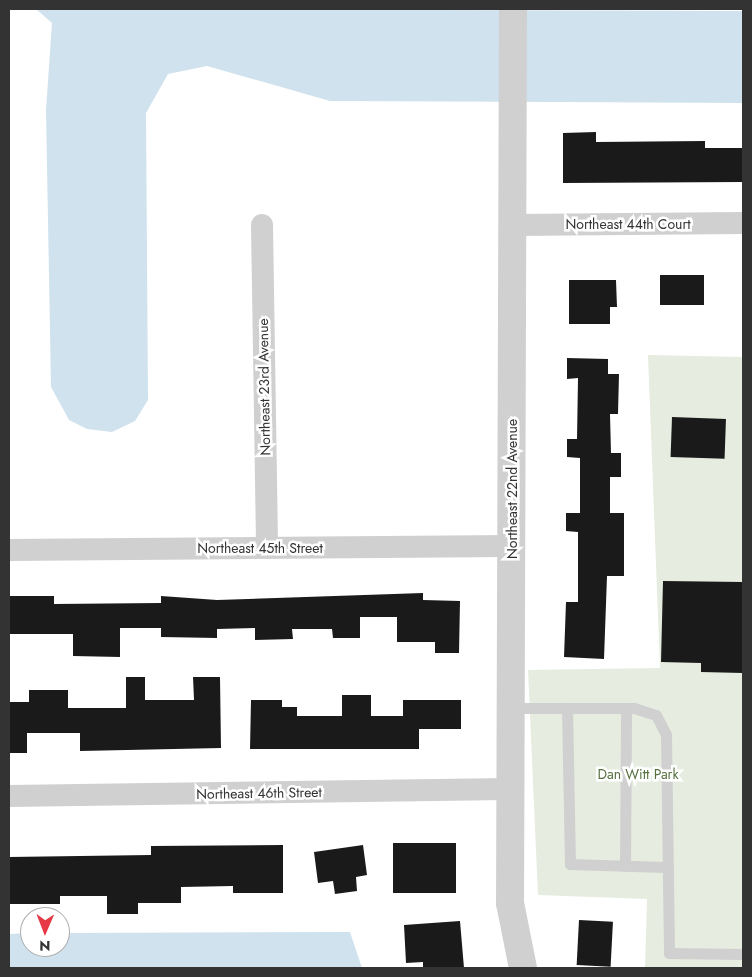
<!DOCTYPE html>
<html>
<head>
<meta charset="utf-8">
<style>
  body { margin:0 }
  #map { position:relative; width:752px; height:977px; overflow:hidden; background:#fff; font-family:Jost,sans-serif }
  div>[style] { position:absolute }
  .green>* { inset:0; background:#e6ecdf }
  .water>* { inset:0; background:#cfe2ee }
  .building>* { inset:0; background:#1a1a1a; transform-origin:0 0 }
  .service>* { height:11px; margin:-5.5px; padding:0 5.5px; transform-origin:5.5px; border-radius:5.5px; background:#d0d0d0 }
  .minor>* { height:22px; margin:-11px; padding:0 11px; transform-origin:11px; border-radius:11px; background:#d0d0d0 }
  .tertiary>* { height:28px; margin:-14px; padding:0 14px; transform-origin:14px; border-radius:14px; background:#d0d0d0 }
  span { translate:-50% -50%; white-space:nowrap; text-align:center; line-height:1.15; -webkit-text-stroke:5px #fff; paint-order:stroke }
  .street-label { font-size:14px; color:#333 }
  .park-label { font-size:14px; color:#56703f }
  .frame { position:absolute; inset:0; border:10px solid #333; pointer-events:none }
  .north { position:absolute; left:20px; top:907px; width:50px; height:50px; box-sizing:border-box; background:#fff; border:1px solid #adadad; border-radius:50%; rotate:181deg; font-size:14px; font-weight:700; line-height:20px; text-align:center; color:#333 }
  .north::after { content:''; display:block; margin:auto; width:18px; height:22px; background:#e63946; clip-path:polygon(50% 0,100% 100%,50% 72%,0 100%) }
</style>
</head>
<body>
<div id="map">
  <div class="green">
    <i style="clip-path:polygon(648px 355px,743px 357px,743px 968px,645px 968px,647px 899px,538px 895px,528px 670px,660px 668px)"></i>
  </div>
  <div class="water">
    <i style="clip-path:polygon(36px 9px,743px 11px,743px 103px,330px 101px,207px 66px,168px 74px,146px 113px,148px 400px,135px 421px,112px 432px,87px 429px,69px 420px,51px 387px,46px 110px,52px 23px)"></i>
    <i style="clip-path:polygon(350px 932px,362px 968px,9px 968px,9px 934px,30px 933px,30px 947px,60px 947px,60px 933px)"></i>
  </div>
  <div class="building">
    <i style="clip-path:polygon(596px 132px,596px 142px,705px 141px,705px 148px,743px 148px,743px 182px,563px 183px,563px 133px)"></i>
    <i style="left:660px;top:275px;width:44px;height:30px"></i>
    <i style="clip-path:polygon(569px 280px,616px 280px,617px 307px,610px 307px,610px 324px,569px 324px)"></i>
    <i style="clip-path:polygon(567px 358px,608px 359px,608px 374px,619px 374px,618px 414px,610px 414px,611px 453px,621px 453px,621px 477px,610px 477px,610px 513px,624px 513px,624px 576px,607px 576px,604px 659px,564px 657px,566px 602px,578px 602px,578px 532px,566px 531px,566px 513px,580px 513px,580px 458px,567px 457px,567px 439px,577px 439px,578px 378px,567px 379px)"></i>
    <i style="left:672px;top:417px;width:54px;height:40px;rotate:2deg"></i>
    <i style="clip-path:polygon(663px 581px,743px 582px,743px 673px,701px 672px,701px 663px,661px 662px)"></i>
    <i style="clip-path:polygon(423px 593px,423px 600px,460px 601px,459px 653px,435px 653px,435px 642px,397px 642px,397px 617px,360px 617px,360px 638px,333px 638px,332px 629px,292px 629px,293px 639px,255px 640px,255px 628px,217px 629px,217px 638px,161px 637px,161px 628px,120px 628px,120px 657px,73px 656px,73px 634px,9px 634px,9px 596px,54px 596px,54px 604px,161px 603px,161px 596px,217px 600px)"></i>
    <i style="clip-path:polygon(126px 677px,145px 677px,145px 700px,194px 700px,193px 677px,220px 677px,221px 748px,80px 751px,80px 733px,27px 733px,27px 753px,9px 753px,10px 702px,29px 702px,29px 690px,68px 690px,68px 708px,126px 708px)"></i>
    <i style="clip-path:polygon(342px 695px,371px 695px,371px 716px,403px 716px,403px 700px,461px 700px,461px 729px,419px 729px,419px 749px,250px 749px,251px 700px,282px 700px,282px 707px,297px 707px,297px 716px,342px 716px)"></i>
    <i style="left:393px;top:843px;width:63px;height:50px"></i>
    <i style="clip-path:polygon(283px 845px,283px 893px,233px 893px,233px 886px,181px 887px,181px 903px,138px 903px,138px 914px,107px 914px,107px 896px,60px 896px,60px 904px,9px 904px,9px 857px,151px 855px,151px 846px)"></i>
    <i style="clip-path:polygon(363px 845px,367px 875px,356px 877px,357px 891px,335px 894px,333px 881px,318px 883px,314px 852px)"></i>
    <i style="left:579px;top:920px;width:34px;height:45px;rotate:3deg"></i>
    <i style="clip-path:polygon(460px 921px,464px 968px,423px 968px,423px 962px,406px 963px,404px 925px)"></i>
  </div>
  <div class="service">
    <i style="left:510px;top:708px;width:124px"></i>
    <i style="left:634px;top:708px;width:23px;rotate:18deg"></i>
    <i style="left:656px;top:715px;width:22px;rotate:63deg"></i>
    <i style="left:666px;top:735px;width:218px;rotate:89.2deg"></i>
    <i style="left:669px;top:953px;width:74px;rotate:0.8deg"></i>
    <i style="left:567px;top:708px;width:156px;rotate:88.9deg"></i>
    <i style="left:570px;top:864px;width:95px;rotate:1.8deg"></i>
    <i style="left:625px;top:866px;width:158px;rotate:-89.6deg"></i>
  </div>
  <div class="minor">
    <i style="left:262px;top:225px;width:323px;rotate:89.1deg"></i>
    <i style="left:513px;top:225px;width:230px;rotate:-0.5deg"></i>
    <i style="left:9px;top:550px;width:503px;rotate:-0.46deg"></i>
    <i style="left:9px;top:796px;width:500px;rotate:-0.8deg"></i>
  </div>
  <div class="tertiary">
    <i style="left:513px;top:9px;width:894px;rotate:90.19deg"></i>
    <i style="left:510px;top:903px;width:66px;rotate:78.7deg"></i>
  </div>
  <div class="street-label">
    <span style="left:628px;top:224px">Northeast 44th Court</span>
    <span style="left:264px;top:387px;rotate:-91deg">Northeast 23rd Avenue</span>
    <span style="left:512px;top:489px;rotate:-90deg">Northeast 22nd Avenue</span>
    <span style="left:260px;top:548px">Northeast 45th Street</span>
    <span style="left:259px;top:793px;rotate:-1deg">Northeast 46th Street</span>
  </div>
  <div class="park-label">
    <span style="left:638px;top:774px">Dan Witt Park</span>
  </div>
  <div class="frame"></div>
  <div class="north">N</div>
</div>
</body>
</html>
